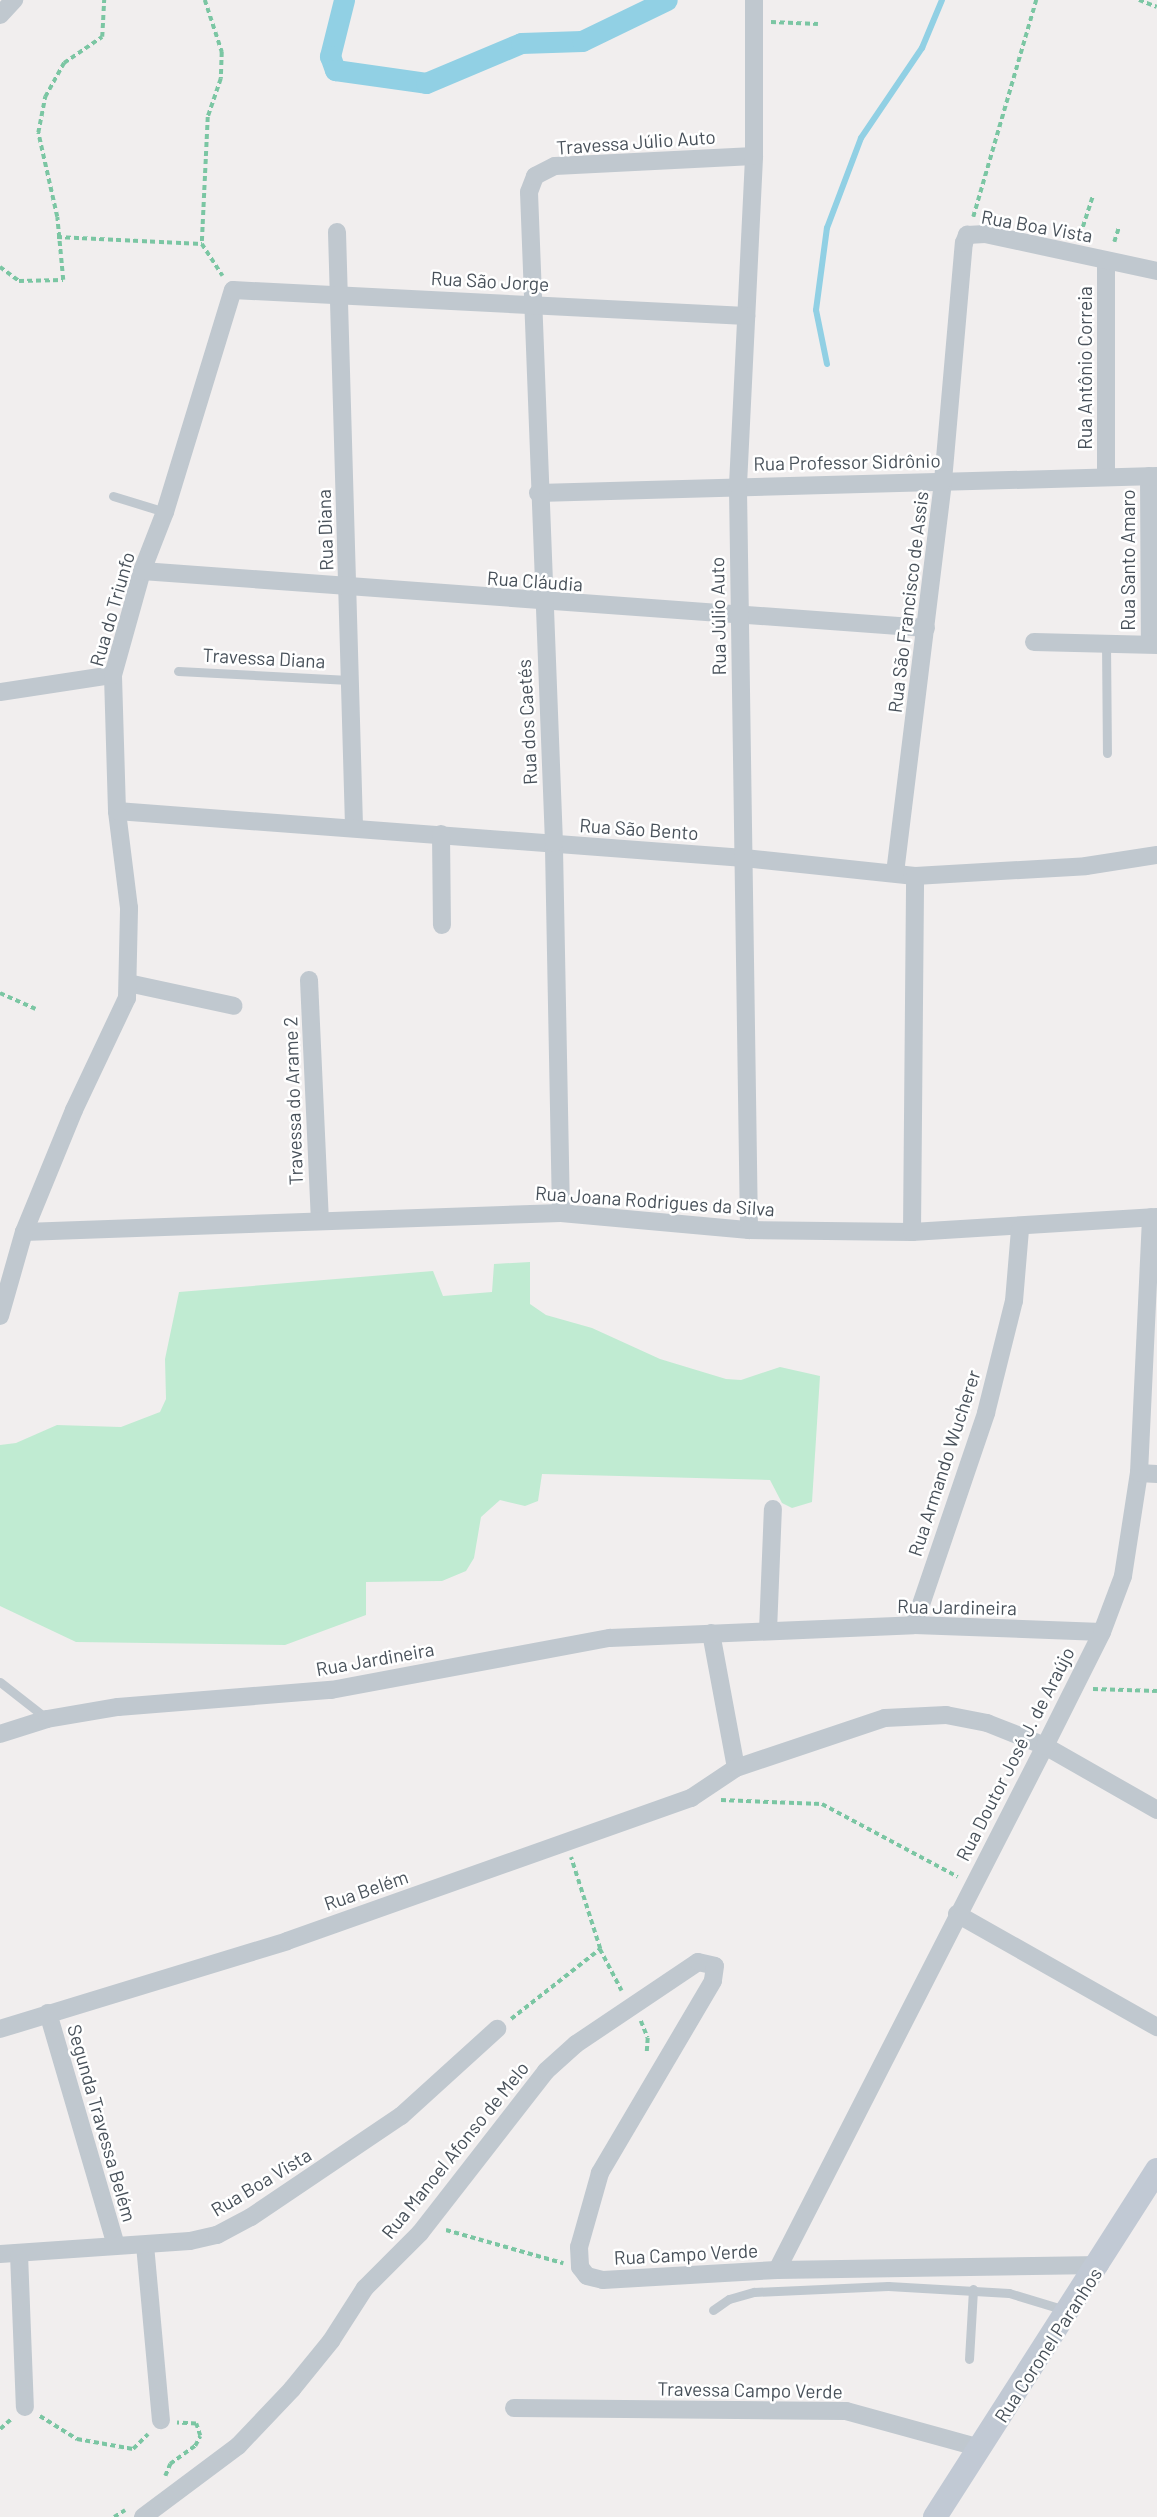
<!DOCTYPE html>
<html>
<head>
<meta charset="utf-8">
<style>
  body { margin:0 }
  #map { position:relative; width:1157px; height:2517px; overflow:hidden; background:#f1eeee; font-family:Barlow,sans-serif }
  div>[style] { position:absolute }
  .green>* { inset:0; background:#c0ebd2 }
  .stream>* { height:6px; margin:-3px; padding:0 3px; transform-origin:3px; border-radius:3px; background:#91d0e4 }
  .canal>* { height:21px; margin:-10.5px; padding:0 10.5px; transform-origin:10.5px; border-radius:10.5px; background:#91d0e4 }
  .path>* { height:3.5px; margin-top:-1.75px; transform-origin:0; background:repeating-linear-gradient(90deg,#7bc6a3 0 5px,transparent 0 8.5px) }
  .lane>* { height:9px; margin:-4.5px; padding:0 4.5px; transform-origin:4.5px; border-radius:4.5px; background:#c0c8cf }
  .street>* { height:18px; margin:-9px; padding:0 9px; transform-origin:9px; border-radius:9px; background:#c0c8cf }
  .secondary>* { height:24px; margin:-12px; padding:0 12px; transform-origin:12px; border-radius:12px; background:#c1c9d4 }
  span { translate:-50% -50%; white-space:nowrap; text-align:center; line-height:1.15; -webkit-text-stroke:5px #fff; paint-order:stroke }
  .street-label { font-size:19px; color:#48515a }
</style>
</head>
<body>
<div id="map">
  <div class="green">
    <i style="clip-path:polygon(530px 1262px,530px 1304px,546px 1315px,592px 1328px,660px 1359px,726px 1379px,741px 1380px,780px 1367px,820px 1376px,812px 1502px,792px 1508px,782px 1503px,770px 1480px,542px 1474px,538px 1501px,525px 1506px,500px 1500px,481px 1517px,474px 1558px,466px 1571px,442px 1581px,366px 1582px,366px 1615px,285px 1645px,76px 1642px,0 1606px,0 1445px,16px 1443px,57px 1425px,121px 1427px,160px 1412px,166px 1399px,165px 1359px,179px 1292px,433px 1271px,443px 1296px,492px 1292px,494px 1264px)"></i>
  </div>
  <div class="stream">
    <i style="left:827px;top:364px;width:55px;rotate:-101.5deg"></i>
    <i style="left:816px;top:310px;width:83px;rotate:-82.4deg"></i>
    <i style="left:827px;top:228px;width:96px;rotate:-69.3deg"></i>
    <i style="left:861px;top:138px;width:109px;rotate:-55.9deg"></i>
    <i style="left:922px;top:48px;width:52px;rotate:-67.4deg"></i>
  </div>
  <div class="canal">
    <i style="left:344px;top:0;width:58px;rotate:104deg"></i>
    <i style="left:330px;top:56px;width:15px;rotate:70deg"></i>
    <i style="left:335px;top:70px;width:92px;rotate:8.1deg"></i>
    <i style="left:426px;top:83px;width:103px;rotate:-22.8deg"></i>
    <i style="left:521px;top:43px;width:61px;rotate:-1.9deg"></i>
    <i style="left:582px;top:41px;width:94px;rotate:-25.8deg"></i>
  </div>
  <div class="path">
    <i style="left:205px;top:0;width:55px;rotate:71.9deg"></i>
    <i style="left:222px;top:52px;width:27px;rotate:92deg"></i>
    <i style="left:221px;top:79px;width:40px;rotate:108.9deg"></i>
    <i style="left:208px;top:117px;width:127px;rotate:92.7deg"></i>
    <i style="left:202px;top:244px;width:38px;rotate:57deg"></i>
    <i style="left:1139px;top:0;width:19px;rotate:21deg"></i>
    <i style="left:771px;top:22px;width:47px;rotate:2.4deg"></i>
    <i style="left:973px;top:217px;width:226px;rotate:-73.8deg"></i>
    <i style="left:1080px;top:235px;width:42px;rotate:-72deg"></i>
    <i style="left:57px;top:237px;width:145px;rotate:2.8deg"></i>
    <i style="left:1114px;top:242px;width:16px;rotate:-72deg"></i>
    <i style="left:0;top:267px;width:24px;rotate:36deg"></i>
    <i style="left:19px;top:281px;width:44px;rotate:-1.3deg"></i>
    <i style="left:63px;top:280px;width:63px;rotate:-95.4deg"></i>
    <i style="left:57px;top:217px;width:86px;rotate:-102.7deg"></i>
    <i style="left:38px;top:133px;width:37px;rotate:-79deg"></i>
    <i style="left:45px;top:97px;width:39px;rotate:-61deg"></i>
    <i style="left:64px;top:63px;width:46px;rotate:-34.4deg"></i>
    <i style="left:102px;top:37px;width:37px;rotate:-87deg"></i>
    <i style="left:0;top:993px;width:39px;rotate:24deg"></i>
    <i style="left:1093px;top:1689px;width:64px;rotate:1.8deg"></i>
    <i style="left:721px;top:1800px;width:101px;rotate:2.3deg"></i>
    <i style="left:822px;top:1804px;width:154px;rotate:28.2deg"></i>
    <i style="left:600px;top:1949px;width:47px;rotate:62.4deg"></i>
    <i style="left:511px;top:2019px;width:113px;rotate:-38.2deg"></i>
    <i style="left:600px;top:1949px;width:96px;rotate:-107.7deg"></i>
    <i style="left:641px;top:2021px;width:18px;rotate:68deg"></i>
    <i style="left:648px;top:2038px;width:16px;rotate:94deg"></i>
    <i style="left:446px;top:2230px;width:122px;rotate:15.8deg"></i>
    <i style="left:40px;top:2416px;width:44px;rotate:31.9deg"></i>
    <i style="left:77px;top:2439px;width:57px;rotate:10.1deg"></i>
    <i style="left:133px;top:2449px;width:21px;rotate:-45deg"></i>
    <i style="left:0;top:2429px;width:15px;rotate:-42deg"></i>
    <i style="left:165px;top:2476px;width:13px;rotate:-67deg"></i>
    <i style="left:170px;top:2464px;width:31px;rotate:-36deg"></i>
    <i style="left:195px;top:2446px;width:11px;rotate:-63deg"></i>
    <i style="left:200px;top:2436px;width:13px;rotate:-108deg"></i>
    <i style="left:196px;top:2424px;width:19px;rotate:-177deg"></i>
    <i style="left:114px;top:2517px;width:13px;rotate:-32deg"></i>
  </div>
  <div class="lane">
    <i style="left:113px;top:496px;width:54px;rotate:17.1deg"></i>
    <i style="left:1106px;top:643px;width:110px;rotate:89.5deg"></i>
    <i style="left:178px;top:671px;width:171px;rotate:3deg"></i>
    <i style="left:0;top:1682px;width:58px;rotate:38deg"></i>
    <i style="left:713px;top:2310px;width:19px;rotate:-35deg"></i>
    <i style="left:729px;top:2299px;width:26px;rotate:-16deg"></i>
    <i style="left:754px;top:2292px;width:134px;rotate:-2.6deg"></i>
    <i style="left:888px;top:2286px;width:121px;rotate:3.3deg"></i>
    <i style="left:1009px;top:2293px;width:59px;rotate:16.9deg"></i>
    <i style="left:969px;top:2359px;width:70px;rotate:-86.7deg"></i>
  </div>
  <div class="street">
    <i style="left:0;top:15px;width:21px;rotate:-47deg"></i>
    <i style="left:337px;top:232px;width:594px;rotate:88.36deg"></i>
    <i style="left:1106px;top:261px;width:215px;rotate:90deg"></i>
    <i style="left:1149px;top:476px;width:168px;rotate:89.7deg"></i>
    <i style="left:538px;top:493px;width:619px;rotate:-1.57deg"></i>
    <i style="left:142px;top:571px;width:786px;rotate:4.16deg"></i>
    <i style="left:1034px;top:642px;width:123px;rotate:1.4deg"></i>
    <i style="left:0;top:692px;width:114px;rotate:-8.6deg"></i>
    <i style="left:117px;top:811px;width:629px;rotate:4.29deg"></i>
    <i style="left:744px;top:858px;width:172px;rotate:6deg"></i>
    <i style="left:915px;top:876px;width:171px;rotate:-3.3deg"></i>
    <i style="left:1086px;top:866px;width:72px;rotate:-8.8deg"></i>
    <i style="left:441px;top:834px;width:91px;rotate:89.4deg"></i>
    <i style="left:895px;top:873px;width:395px;rotate:-83deg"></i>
    <i style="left:943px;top:481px;width:239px;rotate:-85deg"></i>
    <i style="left:964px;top:243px;width:9px;rotate:-69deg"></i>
    <i style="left:967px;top:235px;width:18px;rotate:-3deg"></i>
    <i style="left:985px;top:234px;width:176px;rotate:12.1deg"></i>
    <i style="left:309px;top:980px;width:239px;rotate:87.4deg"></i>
    <i style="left:128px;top:983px;width:108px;rotate:12.2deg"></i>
    <i style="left:561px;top:1213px;width:370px;rotate:-91.1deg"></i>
    <i style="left:554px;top:843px;width:651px;rotate:-92.2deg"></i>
    <i style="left:529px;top:192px;width:17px;rotate:-69deg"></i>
    <i style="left:535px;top:176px;width:22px;rotate:-27deg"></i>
    <i style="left:555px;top:166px;width:199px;rotate:-2.9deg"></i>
    <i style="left:749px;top:1230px;width:745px;rotate:-90.85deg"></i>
    <i style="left:738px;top:485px;width:329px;rotate:-87.2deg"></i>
    <i style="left:754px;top:156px;width:155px;rotate:-90deg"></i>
    <i style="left:24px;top:1232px;width:537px;rotate:-2.03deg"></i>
    <i style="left:561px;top:1213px;width:189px;rotate:5.2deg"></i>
    <i style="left:749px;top:1230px;width:163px;rotate:0.7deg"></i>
    <i style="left:912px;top:1232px;width:245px;rotate:-3.5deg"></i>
    <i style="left:912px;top:1232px;width:356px;rotate:-89.5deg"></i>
    <i style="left:0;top:1316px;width:87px;rotate:-74.1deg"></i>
    <i style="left:24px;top:1232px;width:132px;rotate:-67.7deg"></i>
    <i style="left:74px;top:1110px;width:124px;rotate:-64.7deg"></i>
    <i style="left:127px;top:998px;width:90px;rotate:-88.7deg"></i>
    <i style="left:129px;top:908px;width:98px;rotate:-97.1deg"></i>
    <i style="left:117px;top:811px;width:136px;rotate:-91.7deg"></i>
    <i style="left:113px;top:675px;width:108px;rotate:-74.4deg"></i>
    <i style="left:142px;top:571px;width:63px;rotate:-68.7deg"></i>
    <i style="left:165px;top:512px;width:232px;rotate:-73deg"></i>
    <i style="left:233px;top:290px;width:514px;rotate:2.9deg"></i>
    <i style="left:1139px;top:1473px;width:18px;rotate:3deg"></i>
    <i style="left:914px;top:1625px;width:224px;rotate:-71.2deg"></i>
    <i style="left:986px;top:1413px;width:115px;rotate:-76deg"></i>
    <i style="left:1014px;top:1301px;width:72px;rotate:-85.2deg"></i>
    <i style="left:768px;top:1631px;width:122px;rotate:-87.7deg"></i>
    <i style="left:711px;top:1633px;width:137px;rotate:79.5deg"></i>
    <i style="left:0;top:1734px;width:49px;rotate:-17.7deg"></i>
    <i style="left:47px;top:1719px;width:72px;rotate:-9.6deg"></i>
    <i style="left:118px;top:1707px;width:214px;rotate:-4.6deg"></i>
    <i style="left:331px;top:1690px;width:284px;rotate:-10.6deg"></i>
    <i style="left:610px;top:1638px;width:304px;rotate:-2.4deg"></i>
    <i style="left:914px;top:1625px;width:188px;rotate:2.1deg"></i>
    <i style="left:957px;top:1914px;width:230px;rotate:29.5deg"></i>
    <i style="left:48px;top:2013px;width:242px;rotate:73.7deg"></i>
    <i style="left:0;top:2029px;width:300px;rotate:-17deg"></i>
    <i style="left:287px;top:1941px;width:429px;rotate:-19.5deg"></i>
    <i style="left:691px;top:1798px;width:54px;rotate:-33.7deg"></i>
    <i style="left:736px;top:1768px;width:157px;rotate:-18.6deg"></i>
    <i style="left:885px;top:1718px;width:61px;rotate:-2.8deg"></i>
    <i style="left:946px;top:1715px;width:42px;rotate:11deg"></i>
    <i style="left:987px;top:1723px;width:62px;rotate:21.6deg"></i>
    <i style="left:1045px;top:1746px;width:129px;rotate:29.7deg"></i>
    <i style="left:145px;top:2245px;width:176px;rotate:84.8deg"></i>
    <i style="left:0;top:2254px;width:190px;rotate:-3.9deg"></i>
    <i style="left:190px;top:2241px;width:28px;rotate:-13deg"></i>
    <i style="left:217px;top:2235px;width:38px;rotate:-28deg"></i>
    <i style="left:251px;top:2217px;width:181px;rotate:-34deg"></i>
    <i style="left:401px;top:2116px;width:130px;rotate:-42.2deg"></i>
    <i style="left:19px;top:2254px;width:153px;rotate:87.8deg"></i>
    <i style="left:777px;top:2270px;width:589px;rotate:-62.91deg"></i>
    <i style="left:1045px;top:1746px;width:127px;rotate:-63.4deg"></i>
    <i style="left:1102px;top:1632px;width:60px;rotate:-69.4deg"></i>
    <i style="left:1123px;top:1576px;width:104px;rotate:-81.2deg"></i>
    <i style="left:1139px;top:1473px;width:256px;rotate:-87.3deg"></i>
    <i style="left:514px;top:2408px;width:332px;rotate:0.5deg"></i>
    <i style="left:846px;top:2411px;width:139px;rotate:15.4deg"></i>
    <i style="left:143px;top:2517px;width:119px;rotate:-36.8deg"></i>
    <i style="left:238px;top:2446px;width:79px;rotate:-46.5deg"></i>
    <i style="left:292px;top:2389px;width:62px;rotate:-50.9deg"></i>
    <i style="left:331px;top:2341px;width:63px;rotate:-57.3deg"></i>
    <i style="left:365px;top:2288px;width:78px;rotate:-45deg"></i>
    <i style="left:420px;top:2233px;width:205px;rotate:-52.1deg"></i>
    <i style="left:546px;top:2071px;width:40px;rotate:-42deg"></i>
    <i style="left:576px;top:2044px;width:147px;rotate:-33.9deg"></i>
    <i style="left:698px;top:1962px;width:17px;rotate:13deg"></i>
    <i style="left:715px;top:1966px;width:15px;rotate:98deg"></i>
    <i style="left:713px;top:1981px;width:223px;rotate:120.5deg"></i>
    <i style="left:600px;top:2173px;width:77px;rotate:105.8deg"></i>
    <i style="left:579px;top:2247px;width:20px;rotate:87deg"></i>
    <i style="left:580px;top:2267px;width:11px;rotate:52deg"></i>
    <i style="left:587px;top:2276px;width:16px;rotate:14deg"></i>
    <i style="left:603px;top:2280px;width:174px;rotate:-3.3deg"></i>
    <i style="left:777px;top:2270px;width:323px;rotate:-0.9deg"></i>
  </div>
  <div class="secondary">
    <i style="left:935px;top:2517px;width:412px;rotate:-57.4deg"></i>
  </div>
  <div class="street-label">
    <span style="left:636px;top:142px;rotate:-4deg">Travessa Júlio Auto</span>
    <span style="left:1037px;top:226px;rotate:10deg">Rua Boa Vista</span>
    <span style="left:490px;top:281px;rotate:3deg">Rua São Jorge</span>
    <span style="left:1085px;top:368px;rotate:-90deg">Rua Antônio Correia</span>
    <span style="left:847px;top:462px;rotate:-1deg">Rua Professor Sidrônio</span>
    <span style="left:325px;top:530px;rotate:-92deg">Rua Diana</span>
    <span style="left:1128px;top:560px;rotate:-90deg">Rua Santo Amaro</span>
    <span style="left:535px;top:581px;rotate:4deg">Rua Cláudia</span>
    <span style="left:908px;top:602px;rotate:-83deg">Rua São Francisco de Assis</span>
    <span style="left:112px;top:609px;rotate:-74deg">Rua do Triunfo</span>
    <span style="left:718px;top:616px;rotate:-91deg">Rua Júlio Auto</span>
    <span style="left:264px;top:658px;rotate:3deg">Travessa Diana</span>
    <span style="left:527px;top:722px;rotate:-93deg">Rua dos Caetés</span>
    <span style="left:639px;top:829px;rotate:4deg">Rua São Bento</span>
    <span style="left:293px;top:1101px;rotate:-92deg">Travessa do Arame 2</span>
    <span style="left:655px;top:1201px;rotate:4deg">Rua Joana Rodrigues da Silva</span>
    <span style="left:944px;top:1463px;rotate:-72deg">Rua Armando Wucherer</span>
    <span style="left:957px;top:1607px;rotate:1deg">Rua Jardineira</span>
    <span style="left:375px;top:1659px;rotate:-10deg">Rua Jardineira</span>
    <span style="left:1015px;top:1754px;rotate:-63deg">Rua Doutor José J. de Araújo</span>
    <span style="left:366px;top:1890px;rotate:-19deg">Rua Belém</span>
    <span style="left:102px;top:2123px;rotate:74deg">Segunda Travessa Belém</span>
    <span style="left:455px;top:2150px;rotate:-51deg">Rua Manoel Afonso de Melo</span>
    <span style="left:261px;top:2182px;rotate:-31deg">Rua Boa Vista</span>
    <span style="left:686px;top:2254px;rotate:-3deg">Rua Campo Verde</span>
    <span style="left:1048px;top:2345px;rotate:-57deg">Rua Coronel Paranhos</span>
    <span style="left:750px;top:2390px;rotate:1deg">Travessa Campo Verde</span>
  </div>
</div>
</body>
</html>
